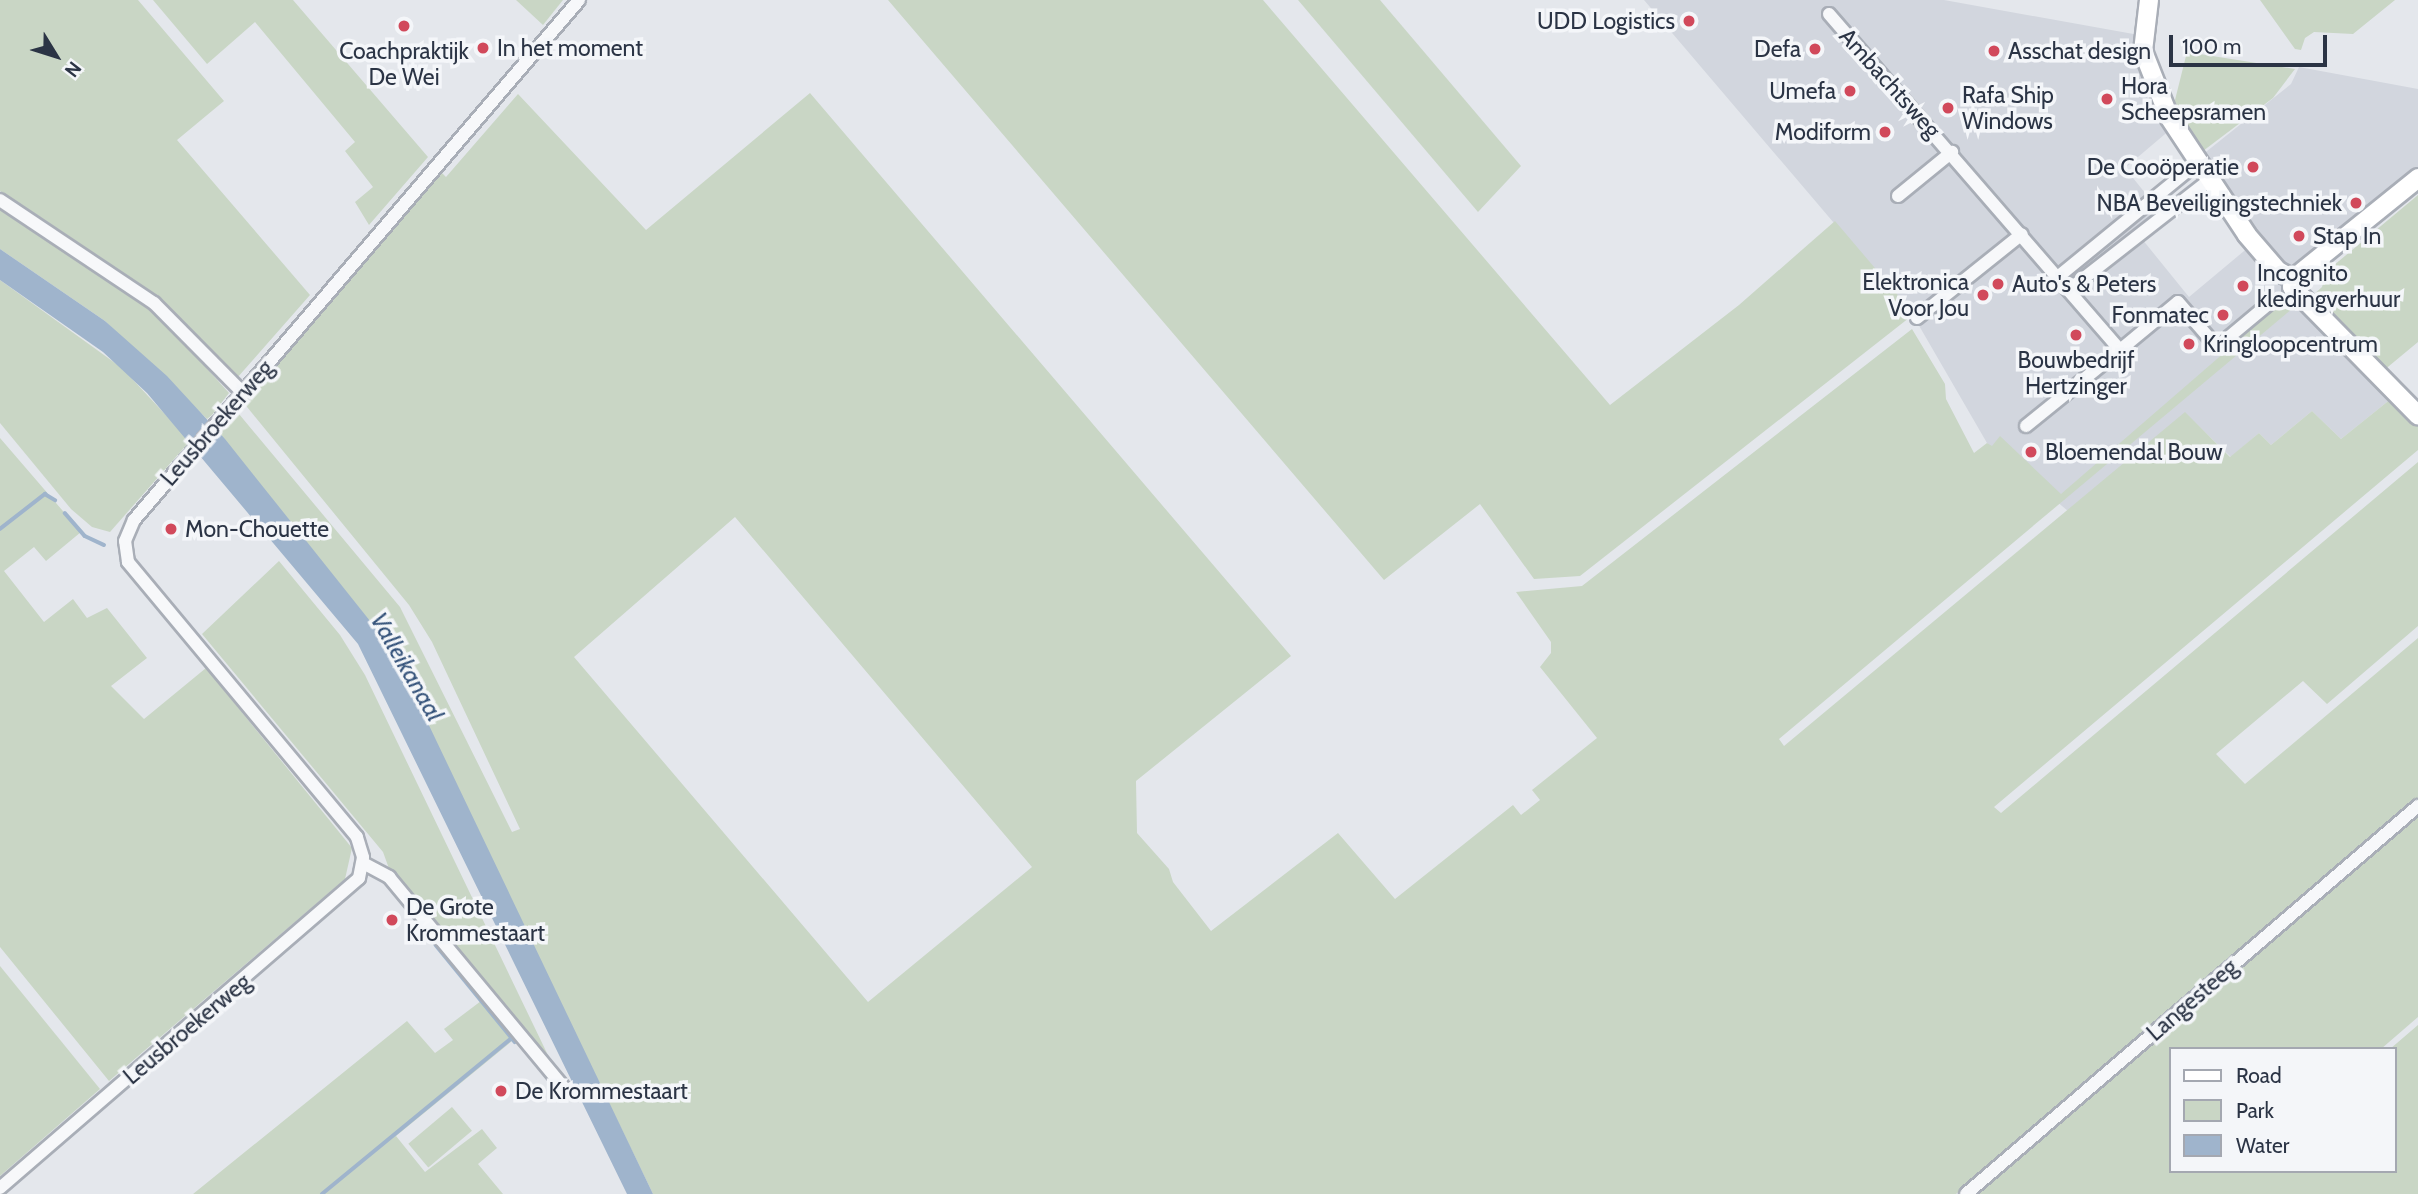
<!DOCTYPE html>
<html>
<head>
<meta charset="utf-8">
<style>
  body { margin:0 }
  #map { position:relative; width:2418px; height:1194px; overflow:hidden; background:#e4e7ec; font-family:Cabin,sans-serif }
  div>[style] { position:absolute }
  .built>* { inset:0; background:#d2d6de }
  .green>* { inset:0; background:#c9d6c5; transform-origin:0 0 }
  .water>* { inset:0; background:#9fb4cc }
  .stream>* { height:3.5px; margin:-1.75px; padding:0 1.75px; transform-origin:1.75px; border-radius:1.75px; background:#9fb4cc }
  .roads { filter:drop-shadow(2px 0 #a9aeb7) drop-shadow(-2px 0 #a9aeb7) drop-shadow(0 2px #a9aeb7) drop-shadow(0 -2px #a9aeb7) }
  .street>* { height:12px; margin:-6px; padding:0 6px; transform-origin:6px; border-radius:6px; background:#f7f8fa }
  .secondary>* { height:18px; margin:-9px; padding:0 9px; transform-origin:9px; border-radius:9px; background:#fff }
  .dots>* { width:19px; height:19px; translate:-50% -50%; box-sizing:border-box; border:4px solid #f4f6f9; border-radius:50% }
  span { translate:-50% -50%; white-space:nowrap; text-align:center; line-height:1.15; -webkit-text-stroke:7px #f4f6f9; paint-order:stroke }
  .poi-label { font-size:23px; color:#2b3445 }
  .right { translate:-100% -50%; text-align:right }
  .left { translate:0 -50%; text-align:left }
  .street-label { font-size:23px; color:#2b3445 }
  .water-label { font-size:24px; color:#34527a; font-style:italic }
  .legend { position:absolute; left:2169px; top:1047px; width:228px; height:126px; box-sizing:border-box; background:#f4f6f9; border:2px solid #a4a8b1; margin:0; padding:9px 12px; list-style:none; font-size:21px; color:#2b3445 }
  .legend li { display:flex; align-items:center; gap:14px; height:35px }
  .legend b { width:35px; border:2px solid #a4a8b1 }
  .north { position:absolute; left:21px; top:21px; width:70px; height:70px; -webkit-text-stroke:5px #f4f6f9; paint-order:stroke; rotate:128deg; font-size:19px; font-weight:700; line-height:28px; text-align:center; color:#2b3445 }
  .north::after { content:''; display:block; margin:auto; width:24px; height:32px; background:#2b3445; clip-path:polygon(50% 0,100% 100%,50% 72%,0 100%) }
  .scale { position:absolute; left:2169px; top:35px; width:158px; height:32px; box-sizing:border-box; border:4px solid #2b3445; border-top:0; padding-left:9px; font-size:21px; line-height:24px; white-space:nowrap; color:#2b3445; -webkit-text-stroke:5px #f4f6f9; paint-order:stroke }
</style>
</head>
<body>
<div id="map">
  <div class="built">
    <i style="clip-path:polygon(1644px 0,1944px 0,2139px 35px,2171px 129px,2125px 168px,2166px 219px,2142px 239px,2189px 297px,2250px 246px,2197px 159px,2291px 84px,2299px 67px,2418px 89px,2418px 174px,2281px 283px,2392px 398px,2341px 439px,2312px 411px,2271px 445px,2259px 433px,2231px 457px,2187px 415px,2068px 511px,1987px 443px,1914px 317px)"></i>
  </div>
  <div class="green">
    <i style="clip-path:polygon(0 0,138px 0,224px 101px,177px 140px,310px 295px,237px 378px,144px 288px,0 191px)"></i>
    <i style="clip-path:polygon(153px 0,293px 0,428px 157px,369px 225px,355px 202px,373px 187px,345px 151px,355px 142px,255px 22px,207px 64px)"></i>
    <i style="clip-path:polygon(516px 0,563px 0,543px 25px)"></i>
    <i style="clip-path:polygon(888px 0,1263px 0,1610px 405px,1739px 305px,1835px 221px,1914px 314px,1580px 576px,1534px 579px,1480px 504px,1384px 580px)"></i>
    <i style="clip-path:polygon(1298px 0,1380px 0,1521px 166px,1478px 212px)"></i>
    <i style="clip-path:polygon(2260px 0,2395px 0,2353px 34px,2314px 32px,2305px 38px,2301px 50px,2295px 49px)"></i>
    <i style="clip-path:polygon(2187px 52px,2295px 69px,2273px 98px,2203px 151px,2196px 149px,2173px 108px)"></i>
    <i style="clip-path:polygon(evenodd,810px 93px,1291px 656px,1136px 781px,1137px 833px,1169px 869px,1173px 882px,1211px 931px,1338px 833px,1395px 899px,1513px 805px,1521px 815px,1540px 800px,1532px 790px,1597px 738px,1540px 667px,1551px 653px,1551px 642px,1516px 592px,1582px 586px,1912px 329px,1945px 384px,1946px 399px,1974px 453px,1987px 443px,1992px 446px,2000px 436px,2061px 494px,2291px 295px,2299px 303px,1779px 739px,1784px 746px,2185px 412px,2230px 457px,2259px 433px,2271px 445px,2312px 411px,2341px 439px,2392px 398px,2418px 423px,2418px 450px,1994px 807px,2001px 813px,2418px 462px,2418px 626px,2327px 704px,2303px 681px,2216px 754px,2245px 784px,2418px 638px,2418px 799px,1956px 1194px,653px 1194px,386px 643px,219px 433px,239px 414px,400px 607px,512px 832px,520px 829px,432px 642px,409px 605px,243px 402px,440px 171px,446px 177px,518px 94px,646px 230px,810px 93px,735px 517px,1032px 867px,868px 1002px,574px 657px,735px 517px)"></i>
    <i style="clip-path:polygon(2418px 195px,2418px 342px,2383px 371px,2310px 298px,2322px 287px,2327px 271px)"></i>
    <i style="clip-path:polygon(0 206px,125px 289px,164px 321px,229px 393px,212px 415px,207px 419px,105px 321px,0 249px)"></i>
    <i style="clip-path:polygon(0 280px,122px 368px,190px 441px,110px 532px,92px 527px,71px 509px,0 423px)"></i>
    <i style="clip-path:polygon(0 438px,81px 532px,46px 561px,34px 547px,4px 571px,44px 622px,73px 599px,87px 618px,107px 608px,147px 658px,111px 686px,144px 719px,206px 668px,352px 848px,345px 879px,109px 1081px,0 947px)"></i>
    <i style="clip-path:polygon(279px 561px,340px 635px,365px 675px,557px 1074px,391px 874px,383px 852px,202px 634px)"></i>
    <i style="clip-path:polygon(2418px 812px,2418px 1017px,2381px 1049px,2171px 1049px,2171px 1171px,2395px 1171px,2395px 1049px,2390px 1049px,2418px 1025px,2418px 1194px,1972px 1194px)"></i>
    <i style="clip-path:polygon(0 966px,100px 1089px,0 1176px)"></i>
    <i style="clip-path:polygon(481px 1001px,512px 1041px,396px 1136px,425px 1172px,482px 1129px,497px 1148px,478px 1164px,503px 1194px,193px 1194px,407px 1021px,435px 1053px,453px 1040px,444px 1029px)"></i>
    <i style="left:452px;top:1107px;width:31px;height:57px;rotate:50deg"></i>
  </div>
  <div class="water">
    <i style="clip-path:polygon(0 249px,105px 321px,167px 376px,225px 439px,378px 631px,425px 717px,653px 1194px,627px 1194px,358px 644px,147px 393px,103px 352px,0 280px)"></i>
  </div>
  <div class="stream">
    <i style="left:65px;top:513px;width:30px;rotate:49deg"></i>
    <i style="left:85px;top:536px;width:21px;rotate:25deg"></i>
    <i style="left:0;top:529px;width:57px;rotate:-37.9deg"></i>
    <i style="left:45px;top:494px;width:12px;rotate:31deg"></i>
    <i style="left:436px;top:945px;width:125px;rotate:50.8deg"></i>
    <i style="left:322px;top:1194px;width:246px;rotate:-39.4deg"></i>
  </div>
  <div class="roads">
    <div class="street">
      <i style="left:1829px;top:14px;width:444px;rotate:49.1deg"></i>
      <i style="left:2120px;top:350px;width:75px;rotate:-39.6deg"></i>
      <i style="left:2178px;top:302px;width:60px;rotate:49.1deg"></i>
      <i style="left:2217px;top:347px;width:72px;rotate:-39.9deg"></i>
      <i style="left:1898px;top:196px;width:70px;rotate:-39.2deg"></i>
      <i style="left:0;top:200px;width:185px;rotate:33.8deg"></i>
      <i style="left:154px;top:303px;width:127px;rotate:45.3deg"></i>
      <i style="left:2059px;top:276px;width:177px;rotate:-39.3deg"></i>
      <i style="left:2070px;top:289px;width:175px;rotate:-38deg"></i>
      <i style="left:1917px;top:318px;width:134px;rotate:-38.7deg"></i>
      <i style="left:2026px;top:426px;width:121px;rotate:-39deg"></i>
      <i style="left:363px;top:863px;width:30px;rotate:28deg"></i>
      <i style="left:389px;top:877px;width:277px;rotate:50.3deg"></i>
      <i style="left:0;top:1188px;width:474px;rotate:-40.8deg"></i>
      <i style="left:359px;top:878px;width:21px;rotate:-79deg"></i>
      <i style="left:363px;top:857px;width:21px;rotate:-107deg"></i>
      <i style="left:357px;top:837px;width:358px;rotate:-129.8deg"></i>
      <i style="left:128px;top:562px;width:21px;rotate:-98deg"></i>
      <i style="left:125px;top:541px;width:23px;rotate:-67deg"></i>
      <i style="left:134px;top:520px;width:684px;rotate:-49.44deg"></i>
      <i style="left:1966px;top:1194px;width:596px;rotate:-40.64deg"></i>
    </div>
    <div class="secondary">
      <i style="left:2149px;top:0;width:51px;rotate:96.7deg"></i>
      <i style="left:2143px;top:51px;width:71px;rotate:68.5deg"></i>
      <i style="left:2169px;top:117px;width:141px;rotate:56.5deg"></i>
      <i style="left:2247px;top:235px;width:48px;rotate:49.3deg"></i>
      <i style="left:2278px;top:271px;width:17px;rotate:28deg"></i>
      <i style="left:2293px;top:279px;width:8px;rotate:97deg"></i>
      <i style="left:2292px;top:287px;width:180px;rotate:45.5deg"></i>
      <i style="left:2293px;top:279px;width:161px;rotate:-38.9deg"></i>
    </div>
  </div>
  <div class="dots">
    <i style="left:1689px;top:21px;background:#d1495b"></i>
    <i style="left:404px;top:26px;background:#d1495b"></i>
    <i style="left:483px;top:48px;background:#d1495b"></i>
    <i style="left:1815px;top:49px;background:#d1495b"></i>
    <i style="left:1994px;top:51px;background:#d1495b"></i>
    <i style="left:1850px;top:91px;background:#d1495b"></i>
    <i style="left:2107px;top:99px;background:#d1495b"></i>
    <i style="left:1948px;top:108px;background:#d1495b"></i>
    <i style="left:1885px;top:132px;background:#d1495b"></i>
    <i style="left:2253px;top:167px;background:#d1495b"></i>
    <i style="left:2356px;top:203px;background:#d1495b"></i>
    <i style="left:2299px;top:236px;background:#d1495b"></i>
    <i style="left:1998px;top:284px;background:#d1495b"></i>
    <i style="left:2243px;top:286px;background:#d1495b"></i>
    <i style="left:1983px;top:295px;background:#d1495b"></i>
    <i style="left:2223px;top:315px;background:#d1495b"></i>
    <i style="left:2076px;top:335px;background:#d1495b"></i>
    <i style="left:2189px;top:344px;background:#d1495b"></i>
    <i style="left:2031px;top:452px;background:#d1495b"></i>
    <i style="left:171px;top:529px;background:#d1495b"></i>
    <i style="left:392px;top:920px;background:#d1495b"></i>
    <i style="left:501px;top:1091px;background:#d1495b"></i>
  </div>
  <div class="poi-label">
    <span class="right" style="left:1675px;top:21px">UDD Logistics</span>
    <span class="left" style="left:497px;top:48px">In het moment</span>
    <span class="right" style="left:1801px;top:49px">Defa</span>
    <span style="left:404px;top:64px">Coachpraktijk<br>De Wei</span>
    <span class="left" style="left:2008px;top:51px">Asschat design</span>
    <span class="left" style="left:2121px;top:99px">Hora<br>Scheepsramen</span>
    <span class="right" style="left:1836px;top:91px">Umefa</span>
    <span class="left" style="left:1962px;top:108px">Rafa Ship<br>Windows</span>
    <span class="right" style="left:1871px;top:132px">Modiform</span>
    <span class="right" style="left:2239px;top:167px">De Cooöperatie</span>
    <span class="right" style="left:2342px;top:203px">NBA Beveiligingstechniek</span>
    <span class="left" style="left:2313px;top:236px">Stap In</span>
    <span class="left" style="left:2257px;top:286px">Incognito<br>kledingverhuur</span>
    <span class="right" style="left:1969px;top:295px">Elektronica<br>Voor Jou</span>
    <span class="left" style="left:2012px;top:284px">Auto's &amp; Peters</span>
    <span class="right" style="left:2209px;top:315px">Fonmatec</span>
    <span class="left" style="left:2203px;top:344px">Kringloopcentrum</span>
    <span style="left:2076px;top:373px">Bouwbedrijf<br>Hertzinger</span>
    <span class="left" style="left:2045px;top:452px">Bloemendal Bouw</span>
    <span class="left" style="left:185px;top:529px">Mon-Chouette</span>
    <span class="left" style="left:406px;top:920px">De Grote<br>Krommestaart</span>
    <span class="left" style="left:515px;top:1091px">De Krommestaart</span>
  </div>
  <div class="street-label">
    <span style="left:1890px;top:83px;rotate:48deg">Ambachtsweg</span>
    <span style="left:217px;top:423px;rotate:-49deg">Leusbroekerweg</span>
    <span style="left:2192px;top:1000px;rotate:-41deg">Langesteeg</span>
    <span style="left:187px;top:1029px;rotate:-40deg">Leusbroekerweg</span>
  </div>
  <div class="water-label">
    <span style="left:407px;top:667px;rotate:60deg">Valleikanaal</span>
  </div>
  <ul class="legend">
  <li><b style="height:9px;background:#fff"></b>Road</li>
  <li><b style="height:19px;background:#c9d6c5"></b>Park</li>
  <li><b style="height:19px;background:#9fb4cc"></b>Water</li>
  </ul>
  <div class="north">N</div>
  <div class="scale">100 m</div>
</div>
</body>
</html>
